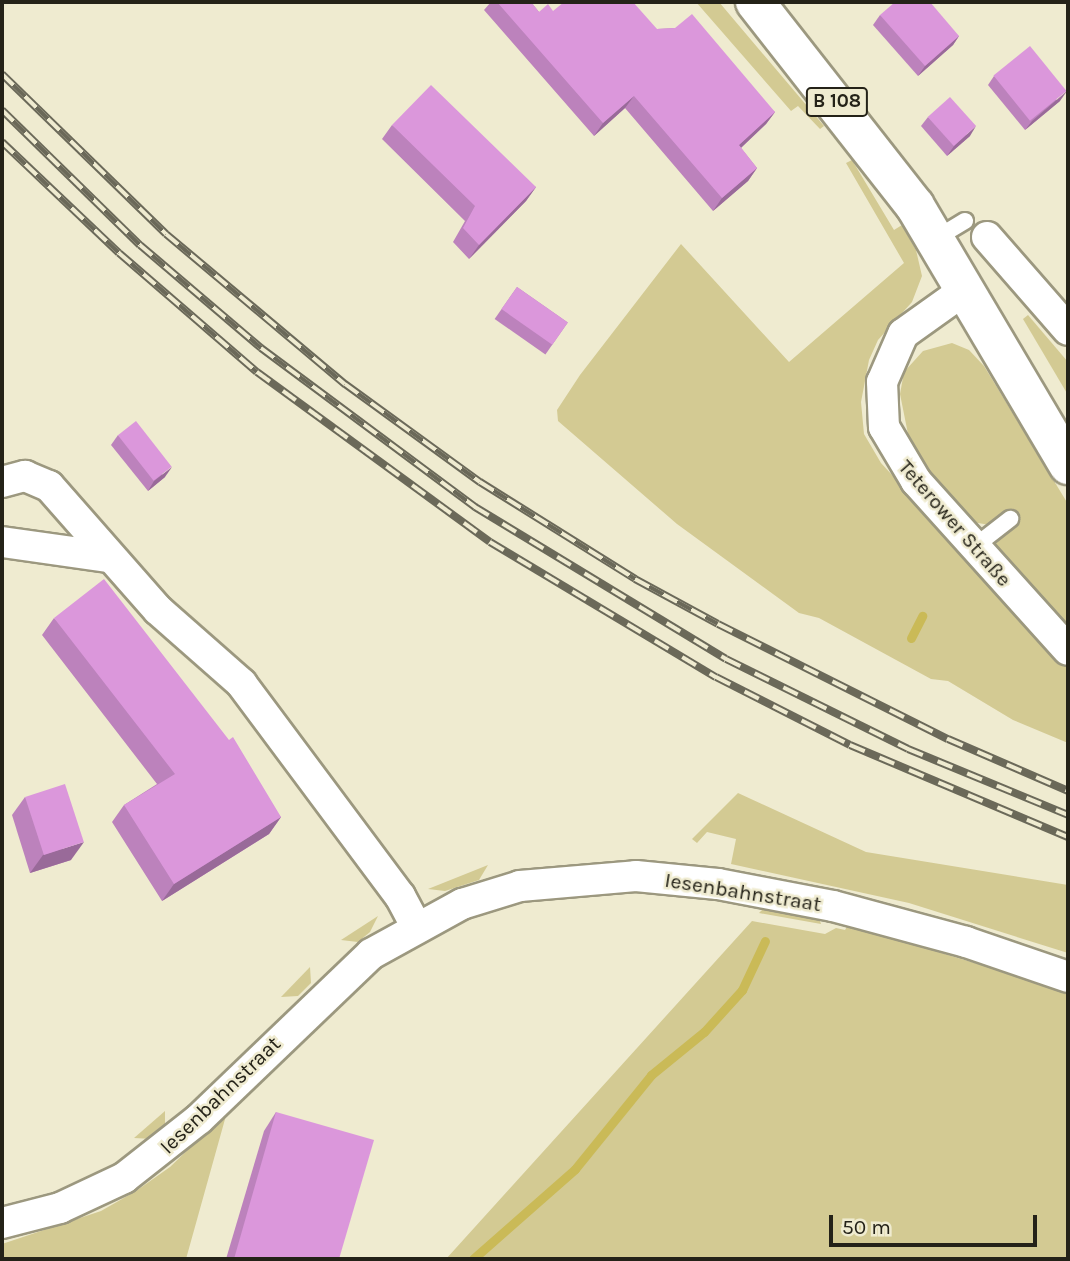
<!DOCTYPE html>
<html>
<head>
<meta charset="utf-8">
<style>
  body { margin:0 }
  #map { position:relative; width:1070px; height:1261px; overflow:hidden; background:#efebd0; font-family:Karla,sans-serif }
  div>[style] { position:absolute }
  .green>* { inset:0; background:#d3ca93 }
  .stream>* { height:9px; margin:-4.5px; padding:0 4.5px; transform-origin:4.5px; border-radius:4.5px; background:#caba57 }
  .roads { filter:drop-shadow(2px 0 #9c987f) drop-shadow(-2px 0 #9c987f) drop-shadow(0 2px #9c987f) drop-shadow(0 -2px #9c987f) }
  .service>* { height:16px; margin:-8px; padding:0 8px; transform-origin:8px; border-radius:8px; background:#fff }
  .minor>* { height:30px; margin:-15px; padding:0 15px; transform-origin:15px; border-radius:15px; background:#fff }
  .primary>* { height:38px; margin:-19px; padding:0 19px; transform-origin:19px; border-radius:19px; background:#fff }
  .rail>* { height:8px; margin-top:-4px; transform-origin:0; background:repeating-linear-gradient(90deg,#efebd0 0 16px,#6b6959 0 32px); box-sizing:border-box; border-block:2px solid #6b6959 }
  .wall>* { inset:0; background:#bc82bc; transform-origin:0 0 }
  .shaded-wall>* { inset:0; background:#996a99 }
  .building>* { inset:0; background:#db97db; transform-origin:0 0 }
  span { translate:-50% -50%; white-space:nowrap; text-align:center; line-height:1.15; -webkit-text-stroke:5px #efebd0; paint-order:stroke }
  .shield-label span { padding:2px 5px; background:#efebd0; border:2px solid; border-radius:5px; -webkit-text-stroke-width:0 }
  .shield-label { font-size:19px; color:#242218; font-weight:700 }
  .street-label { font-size:21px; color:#242218 }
  .frame { position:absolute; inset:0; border:4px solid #242218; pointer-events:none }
  .scale { position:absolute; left:829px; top:1215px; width:208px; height:32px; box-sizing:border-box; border:4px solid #242218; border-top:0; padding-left:9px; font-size:21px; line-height:24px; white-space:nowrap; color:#242218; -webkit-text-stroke:5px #efebd0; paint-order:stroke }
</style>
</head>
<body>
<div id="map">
  <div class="green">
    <i style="clip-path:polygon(696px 2px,719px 2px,824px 126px,820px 129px,798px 106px,791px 111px)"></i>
    <i style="clip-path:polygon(852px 160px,894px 230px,902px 225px,916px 250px,922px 276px,912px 302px,878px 340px,869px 360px,861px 402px,864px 434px,881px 463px,1068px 666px,1068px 743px,1013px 720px,948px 681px,931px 679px,819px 618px,799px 613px,677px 524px,558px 421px,557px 410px,580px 375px,681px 244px,789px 362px,904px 263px,846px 163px)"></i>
    <i style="clip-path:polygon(1028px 315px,1068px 362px,1068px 395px,1023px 319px)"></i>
    <i style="clip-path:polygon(952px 343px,969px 350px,984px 366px,1068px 504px,1068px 634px,994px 553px,990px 525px,966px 521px,927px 474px,910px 444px,900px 394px,904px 372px,923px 351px)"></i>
    <i style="clip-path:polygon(738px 793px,866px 852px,1068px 885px,1068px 953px,909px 903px,731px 864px,736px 839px,707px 832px,697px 843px,692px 839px)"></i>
    <i style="clip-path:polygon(488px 865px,479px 880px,445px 891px,428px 889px)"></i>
    <i style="clip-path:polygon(764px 908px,819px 918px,821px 924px,759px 913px)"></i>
    <i style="clip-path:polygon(378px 916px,370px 932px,358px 942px,341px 940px)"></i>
    <i style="clip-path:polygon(752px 921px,825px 934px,836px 928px,845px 930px,848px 925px,1068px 991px,1068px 1259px,446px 1259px)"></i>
    <i style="clip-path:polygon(310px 967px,311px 983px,298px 996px,281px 997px)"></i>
    <i style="clip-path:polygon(165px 1111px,165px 1127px,152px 1139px,134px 1138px)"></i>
    <i style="clip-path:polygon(227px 1112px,186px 1259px,2px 1259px,2px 1244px,101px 1211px,136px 1191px,170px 1167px)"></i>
  </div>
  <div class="stream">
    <i style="left:911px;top:638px;width:25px;rotate:-63deg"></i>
    <i style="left:473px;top:1259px;width:136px;rotate:-41.4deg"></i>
    <i style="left:575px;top:1169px;width:121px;rotate:-51deg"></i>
    <i style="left:651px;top:1075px;width:68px;rotate:-39.1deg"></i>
    <i style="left:704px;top:1032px;width:57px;rotate:-47.9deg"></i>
    <i style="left:742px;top:990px;width:54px;rotate:-64.9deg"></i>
  </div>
  <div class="roads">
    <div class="service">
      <i style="left:935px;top:239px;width:35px;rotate:-31deg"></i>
      <i style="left:974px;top:547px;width:46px;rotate:-37.9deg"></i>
    </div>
    <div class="minor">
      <i style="left:987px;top:237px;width:123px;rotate:48.9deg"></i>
      <i style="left:966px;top:289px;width:77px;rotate:144.5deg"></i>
      <i style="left:903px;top:334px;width:52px;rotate:113.6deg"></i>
      <i style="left:882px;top:382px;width:45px;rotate:87.5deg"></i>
      <i style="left:884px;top:427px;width:63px;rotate:59.3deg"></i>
      <i style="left:916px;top:481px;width:227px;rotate:48deg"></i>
      <i style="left:2px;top:482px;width:24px;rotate:-15deg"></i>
      <i style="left:25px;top:476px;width:26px;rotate:23deg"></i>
      <i style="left:49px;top:486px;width:165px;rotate:48.7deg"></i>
      <i style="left:158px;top:610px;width:111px;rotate:41.3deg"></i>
      <i style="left:241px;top:683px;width:266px;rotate:53.3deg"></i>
      <i style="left:400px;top:896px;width:34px;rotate:62deg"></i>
      <i style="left:2px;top:542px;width:108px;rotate:8deg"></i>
      <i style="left:2px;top:1223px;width:60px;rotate:-14.5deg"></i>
      <i style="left:60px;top:1208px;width:71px;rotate:-25.1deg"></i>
      <i style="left:124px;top:1178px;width:95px;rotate:-38.2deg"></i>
      <i style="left:199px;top:1119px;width:238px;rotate:-43.8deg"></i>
      <i style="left:371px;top:954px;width:104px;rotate:-28.8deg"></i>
      <i style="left:462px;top:904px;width:61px;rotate:-17.2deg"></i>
      <i style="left:520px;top:886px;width:116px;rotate:-4.9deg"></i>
      <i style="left:636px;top:876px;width:82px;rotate:5.6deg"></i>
      <i style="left:718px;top:884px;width:117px;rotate:10.8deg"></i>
      <i style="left:833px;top:906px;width:138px;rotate:15.1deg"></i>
      <i style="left:966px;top:942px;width:108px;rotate:18.9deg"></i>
    </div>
    <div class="primary">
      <i style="left:755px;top:2px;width:259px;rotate:51.9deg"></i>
      <i style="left:915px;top:206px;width:301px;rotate:59.4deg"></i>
    </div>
  </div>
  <div class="rail">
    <i style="left:2px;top:74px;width:229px;rotate:44.3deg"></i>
    <i style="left:166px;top:234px;width:234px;rotate:40deg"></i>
    <i style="left:345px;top:384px;width:167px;rotate:36deg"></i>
    <i style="left:480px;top:482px;width:183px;rotate:32deg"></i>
    <i style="left:635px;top:579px;width:94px;rotate:28.5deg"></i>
    <i style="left:718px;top:624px;width:257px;rotate:26.6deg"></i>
    <i style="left:948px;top:739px;width:131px;rotate:23.4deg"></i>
    <i style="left:2px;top:110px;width:193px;rotate:44.4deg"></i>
    <i style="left:140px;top:245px;width:159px;rotate:40.4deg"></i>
    <i style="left:261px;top:348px;width:267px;rotate:36.6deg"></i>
    <i style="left:475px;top:507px;width:293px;rotate:31.2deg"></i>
    <i style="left:726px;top:659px;width:203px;rotate:26.3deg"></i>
    <i style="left:908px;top:749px;width:173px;rotate:22.4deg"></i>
    <i style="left:2px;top:142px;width:161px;rotate:43.5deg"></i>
    <i style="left:119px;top:253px;width:182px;rotate:40.8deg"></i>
    <i style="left:257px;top:372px;width:288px;rotate:36.1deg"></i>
    <i style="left:490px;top:542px;width:263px;rotate:30.9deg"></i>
    <i style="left:716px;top:677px;width:150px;rotate:26.9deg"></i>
    <i style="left:850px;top:745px;width:237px;rotate:22.9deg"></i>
  </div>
  <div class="wall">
    <i style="clip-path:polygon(491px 2px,531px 2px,539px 12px,553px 11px,657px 29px,675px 28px,775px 112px,766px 124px,741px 148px,757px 168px,748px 181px,713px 211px,625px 108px,594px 136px,484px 10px)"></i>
    <i style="clip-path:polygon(880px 15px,959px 36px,953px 45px,918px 76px,873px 25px)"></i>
    <i style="clip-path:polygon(994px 76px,1060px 101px,1025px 130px,988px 85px)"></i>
    <i style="clip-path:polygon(928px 117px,970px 136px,947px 156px,921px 126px)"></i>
    <i style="clip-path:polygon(392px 125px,536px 187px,526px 201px,469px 259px,453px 242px,465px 221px,382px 139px)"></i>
    <i style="left:517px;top:287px;width:62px;height:39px;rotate:35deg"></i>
    <i style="clip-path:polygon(118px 435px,165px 477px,148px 491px,111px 445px)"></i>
    <i style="clip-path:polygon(54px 618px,281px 817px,269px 834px,162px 901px,112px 822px,124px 805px,157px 784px,42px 635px)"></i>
    <i style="clip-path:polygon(25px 797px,71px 860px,30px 873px,12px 815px)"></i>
    <i style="clip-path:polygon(276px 1112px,339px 1259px,226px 1259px,264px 1131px)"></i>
  </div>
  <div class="shaded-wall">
    <i style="clip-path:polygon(959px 36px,953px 45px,918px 76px,925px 66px)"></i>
    <i style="clip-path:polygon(1067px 91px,1060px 101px,1025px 130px,1032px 121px)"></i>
    <i style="clip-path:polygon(634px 96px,625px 108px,594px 136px,603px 123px)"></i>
    <i style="clip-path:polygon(775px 112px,766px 124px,730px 158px,739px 145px)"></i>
    <i style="clip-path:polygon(976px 126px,970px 136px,947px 156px,954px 146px)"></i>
    <i style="clip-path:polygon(757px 168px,748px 181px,713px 211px,722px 198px)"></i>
    <i style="clip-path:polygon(536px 187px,526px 201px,469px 259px,479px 245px)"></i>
    <i style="clip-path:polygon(172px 467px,165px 477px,148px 491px,154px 481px)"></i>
    <i style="clip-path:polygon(281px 817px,269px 834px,162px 901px,174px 884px)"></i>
    <i style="clip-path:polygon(84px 842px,71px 860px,30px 873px,43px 855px)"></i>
  </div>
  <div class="building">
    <i style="clip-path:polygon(497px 2px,531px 2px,539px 12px,548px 4px,553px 11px,564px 2px,633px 2px,657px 29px,675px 28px,692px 14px,775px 112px,739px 145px,757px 168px,722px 198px,634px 96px,603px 123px)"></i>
    <i style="clip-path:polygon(895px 2px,930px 2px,959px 36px,925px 66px,880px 15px)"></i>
    <i style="left:1030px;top:46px;width:58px;height:47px;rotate:51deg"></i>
    <i style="clip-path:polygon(431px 85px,536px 187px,479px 245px,463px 228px,475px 206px,392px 125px)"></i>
    <i style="left:950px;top:97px;width:39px;height:30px;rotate:48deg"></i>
    <i style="left:517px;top:287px;width:62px;height:27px;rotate:35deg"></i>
    <i style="left:136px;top:421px;width:58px;height:23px;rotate:52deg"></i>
    <i style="clip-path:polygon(104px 579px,229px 740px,233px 737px,281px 817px,174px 884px,124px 805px,175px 774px,54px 618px)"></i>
    <i style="left:65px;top:784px;width:61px;height:42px;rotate:72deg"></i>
    <i style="clip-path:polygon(276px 1112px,374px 1140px,339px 1259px,234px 1259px)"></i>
  </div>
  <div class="shield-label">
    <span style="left:837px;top:102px">B 108</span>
  </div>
  <div class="street-label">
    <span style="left:955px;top:523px;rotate:49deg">Teterower Straße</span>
    <span style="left:743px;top:892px;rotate:9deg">Iesenbahnstraat</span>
    <span style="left:220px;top:1095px;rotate:-44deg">Iesenbahnstraat</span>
  </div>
  <div class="frame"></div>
  <div class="scale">50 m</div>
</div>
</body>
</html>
